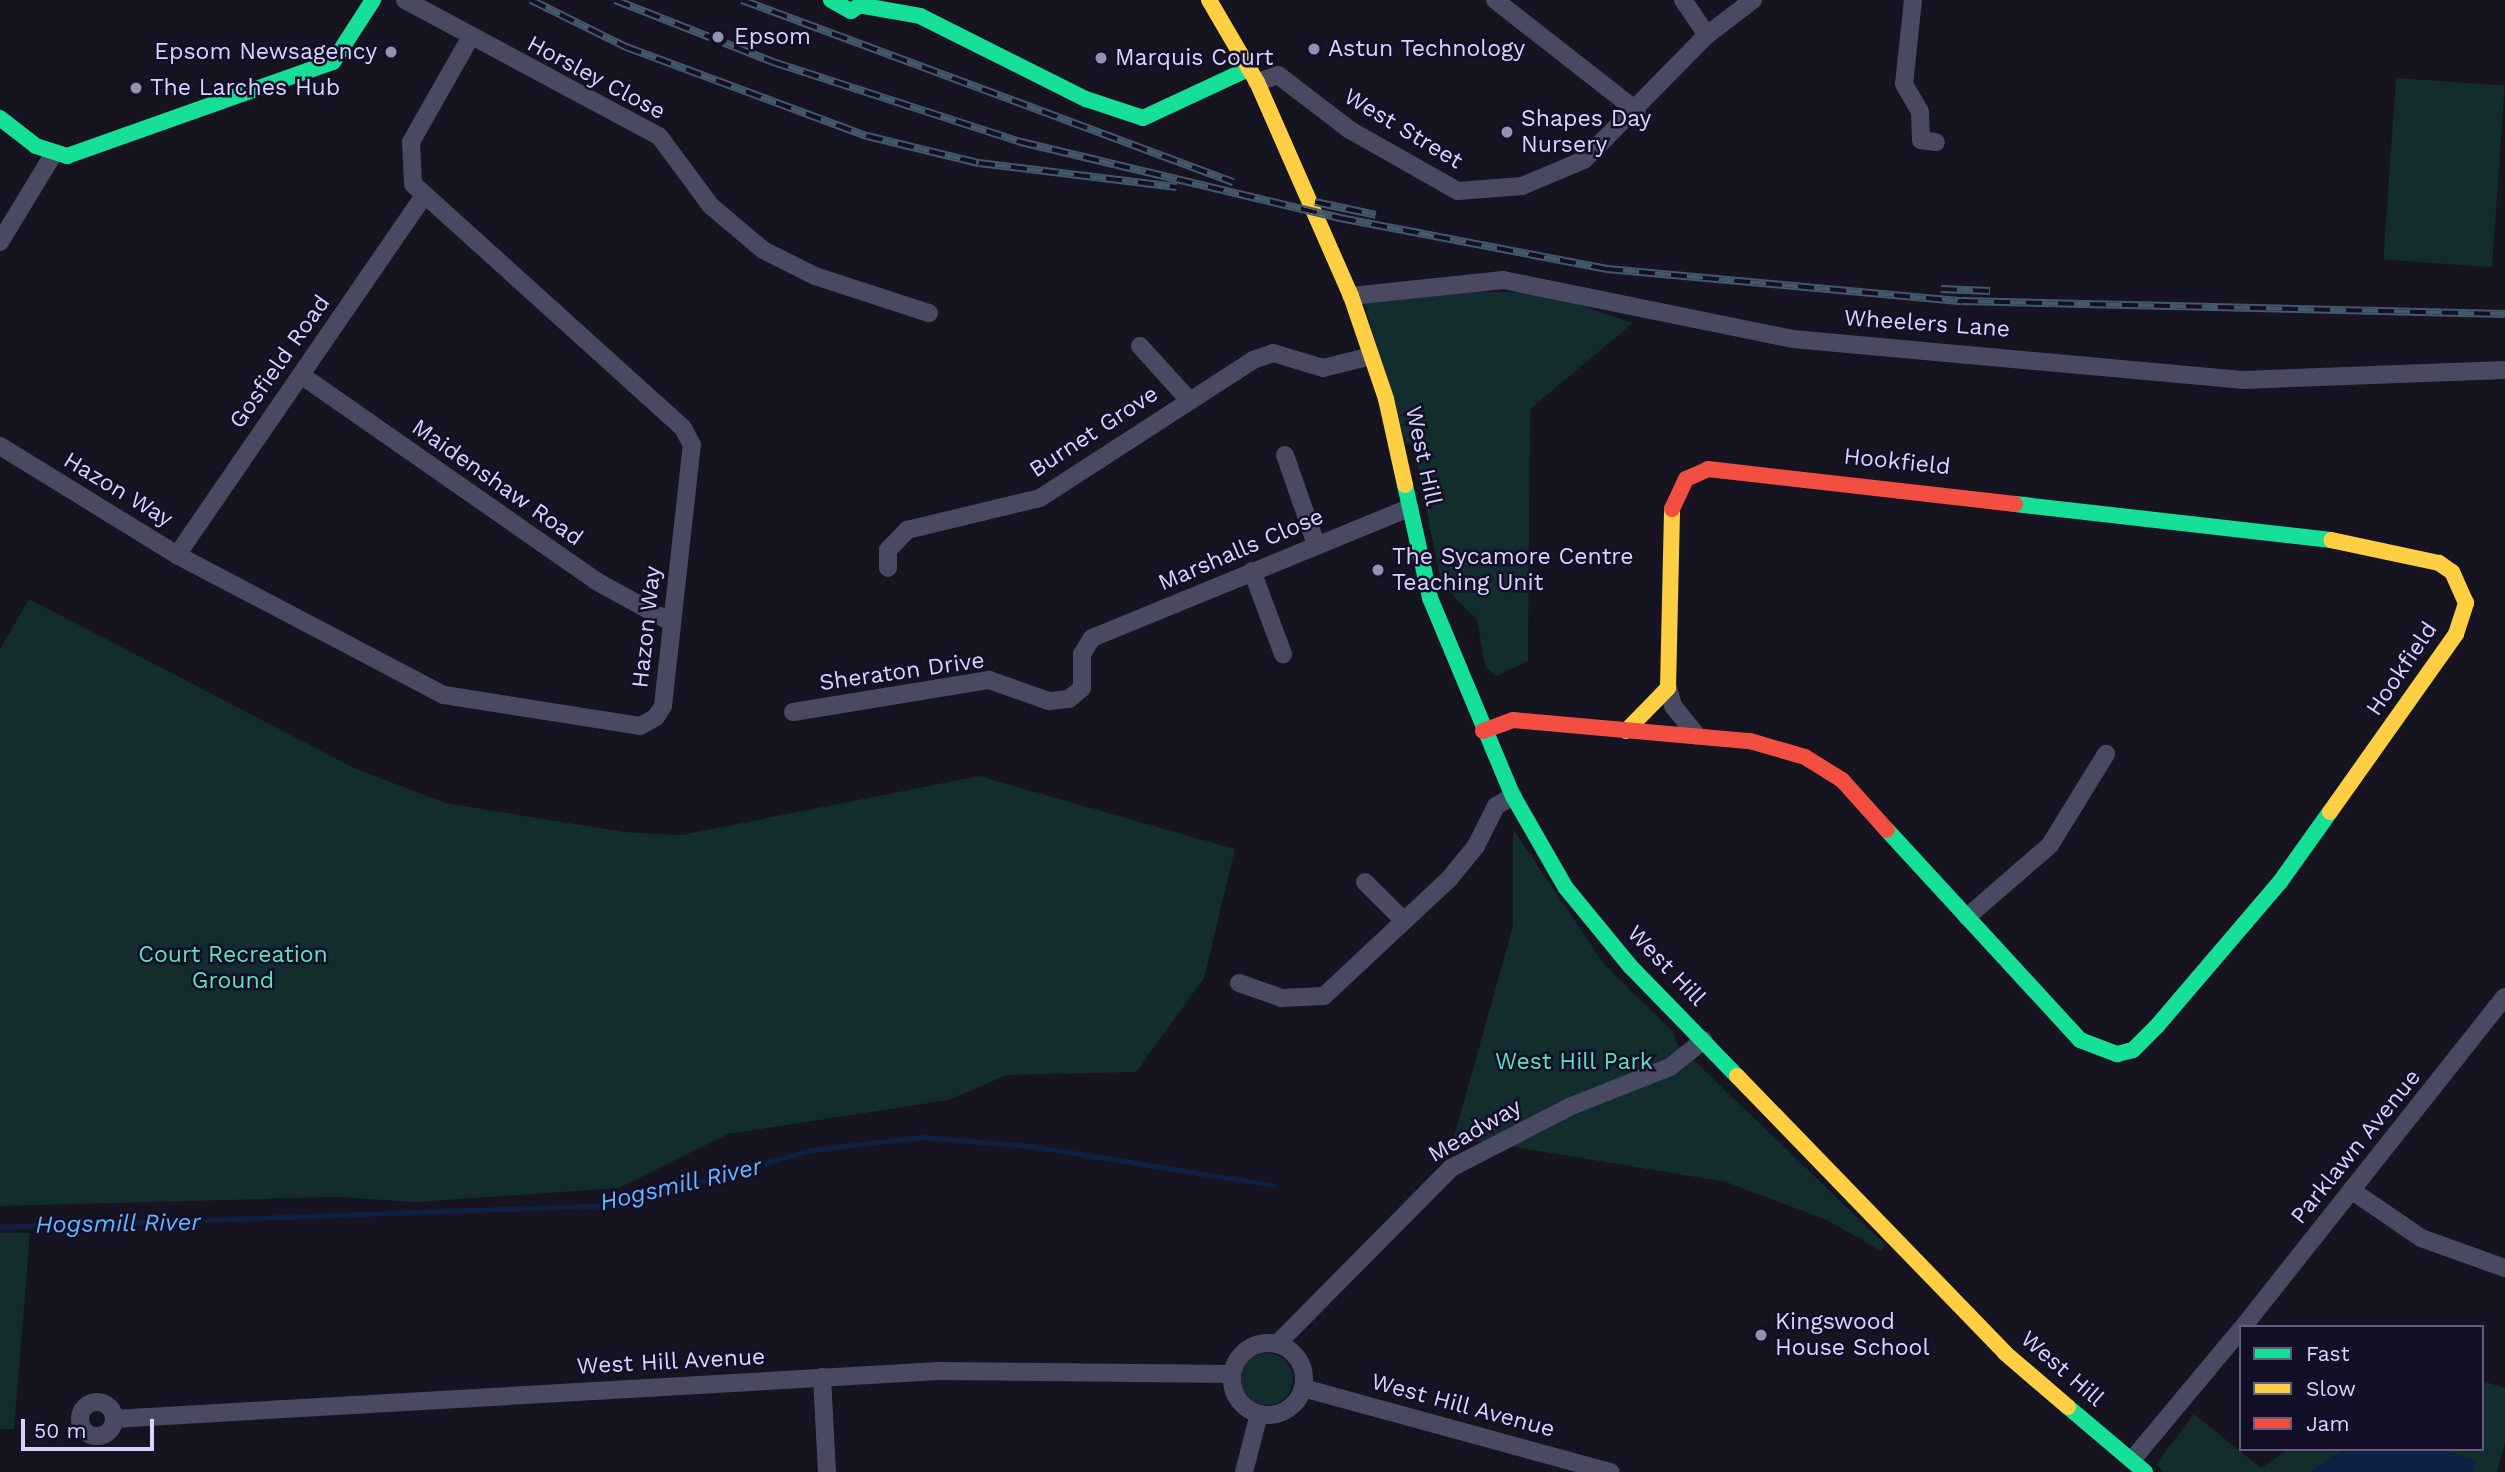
<!DOCTYPE html>
<html>
<head>
<meta charset="utf-8">
<style>
  body { margin:0 }
  #map { position:relative; width:2505px; height:1472px; overflow:hidden; background:#161421; font-family:"Work Sans",sans-serif }
  div>[style] { position:absolute }
  .green>* { inset:0; background:#132c2d; transform-origin:0 0 }
  .round { border-radius:50% }
  .water>* { inset:0; background:#0d2144 }
  .stream>* { height:5px; margin:-2.5px; padding:0 2.5px; transform-origin:2.5px; border-radius:2.5px; background:#0d2144 }
  .street>* { height:18px; margin:-9px; padding:0 9px; transform-origin:9px; border-radius:9px; background:#4a4962 }
  .street>.ring { margin:-9px; padding:0; box-sizing:content-box; background:none; border:18px solid #4a4962; border-radius:50% }
  .fast>* { height:16px; margin:-8px; padding:0 8px; transform-origin:8px; border-radius:8px; background:#16e098 }
  .slow>* { height:16px; margin:-8px; padding:0 8px; transform-origin:8px; border-radius:8px; background:#ffcf43 }
  .jam>* { height:16px; margin:-8px; padding:0 8px; transform-origin:8px; border-radius:8px; background:#f24e42 }
  .rail>* { height:8px; margin-top:-4px; transform-origin:0; background:repeating-linear-gradient(90deg,#130f26 0 16px,#43596b 0 32px); box-sizing:border-box; border-block:2px solid #43596b }
  .dots>* { width:19px; height:19px; translate:-50% -50%; box-sizing:border-box; border:4px solid #130f26; border-radius:50% }
  span { translate:-50% -50%; white-space:nowrap; text-align:center; line-height:1.15; -webkit-text-stroke:5px #130f26; paint-order:stroke }
  .poi-label { font-size:23px; color:#d9d4ff }
  .left { translate:0 -50%; text-align:left }
  .right { translate:-100% -50%; text-align:right }
  .street-label { font-size:23px; color:#d9d4ff }
  .park-label { font-size:23px; color:#5fe0c0 }
  .water-label { font-size:24px; color:#62b6ff; font-style:italic }
  .legend { position:absolute; left:2239px; top:1325px; width:245px; height:126px; box-sizing:border-box; background:#130f26; border:2px solid #625e7d; margin:0; padding:9px 12px; list-style:none; font-size:21px; color:#d9d4ff }
  .legend li { display:flex; align-items:center; gap:14px; height:35px }
  .legend b { width:35px; border:2px solid #625e7d }
  .scale { position:absolute; left:21px; top:1419px; width:133px; height:32px; box-sizing:border-box; border:4px solid #d9d4ff; border-top:0; padding-left:9px; font-size:21px; line-height:24px; white-space:nowrap; color:#d9d4ff; -webkit-text-stroke:5px #130f26; paint-order:stroke }
</style>
</head>
<body>
<div id="map">
  <div class="green">
    <i style="left:2396px;top:78px;width:109px;height:182px;rotate:4deg"></i>
    <i style="clip-path:polygon(1455px 291px,1545px 293px,1633px 323px,1530px 409px,1528px 661px,1496px 676px,1485px 666px,1477px 620px,1441px 583px,1413px 443px,1406px 443px,1364px 303px)"></i>
    <i style="clip-path:polygon(29px 599px,354px 768px,445px 803px,624px 832px,682px 835px,979px 776px,1235px 849px,1204px 978px,1136px 1072px,1007px 1075px,949px 1100px,728px 1134px,619px 1188px,416px 1202px,336px 1197px,0 1206px,0 649px)"></i>
    <i style="clip-path:polygon(1513px 829px,1604px 964px,1674px 1033px,1676px 1043px,1886px 1245px,1881px 1251px,1827px 1220px,1726px 1182px,1454px 1137px,1513px 926px)"></i>
    <i style="clip-path:polygon(0 1233px,30px 1233px,14px 1429px,0 1429px)"></i>
    <i class="round" style="left:1241px;top:1353px;width:52px;height:52px"></i>
    <i style="clip-path:polygon(2482px 1381px,2505px 1388px,2505px 1443px,2497px 1472px,2164px 1472px,2156px 1464px,2194px 1414px,2261px 1468px,2288px 1449px,2482px 1449px)"></i>
  </div>
  <div class="water">
    <i style="clip-path:polygon(2344px 1449px,2442px 1449px,2475px 1461px,2474px 1472px,2311px 1472px)"></i>
  </div>
  <div class="stream">
    <i style="left:0;top:1227px;width:618px;rotate:-2.04deg"></i>
    <i style="left:618px;top:1205px;width:201px;rotate:-15.9deg"></i>
    <i style="left:811px;top:1150px;width:112px;rotate:-6.7deg"></i>
    <i style="left:922px;top:1137px;width:108px;rotate:4.8deg"></i>
    <i style="left:1030px;top:1146px;width:246px;rotate:9.1deg"></i>
  </div>
  <div class="street">
    <i style="left:405px;top:0;width:288px;rotate:28.2deg"></i>
    <i style="left:659px;top:136px;width:87px;rotate:53.4deg"></i>
    <i style="left:711px;top:206px;width:68px;rotate:40.2deg"></i>
    <i style="left:763px;top:250px;width:58px;rotate:26.6deg"></i>
    <i style="left:815px;top:276px;width:120px;rotate:18deg"></i>
    <i style="left:1495px;top:0;width:180px;rotate:38deg"></i>
    <i style="left:1683px;top:0;width:42px;rotate:55.6deg"></i>
    <i style="left:1913px;top:0;width:84px;rotate:96.1deg"></i>
    <i style="left:1904px;top:84px;width:32px;rotate:60deg"></i>
    <i style="left:1920px;top:112px;width:28px;rotate:88deg"></i>
    <i style="left:1921px;top:140px;width:15px;rotate:8deg"></i>
    <i style="left:1257px;top:82px;width:22px;rotate:-18deg"></i>
    <i style="left:1278px;top:75px;width:91px;rotate:37.4deg"></i>
    <i style="left:1350px;top:130px;width:124px;rotate:29.5deg"></i>
    <i style="left:1458px;top:191px;width:64px;rotate:-4.5deg"></i>
    <i style="left:1522px;top:186px;width:67px;rotate:-22.8deg"></i>
    <i style="left:1584px;top:160px;width:175px;rotate:-45.5deg"></i>
    <i style="left:1707px;top:35px;width:58px;rotate:-37.3deg"></i>
    <i style="left:0;top:242px;width:102px;rotate:-58.7deg"></i>
    <i style="left:1351px;top:296px;width:153px;rotate:-6deg"></i>
    <i style="left:1503px;top:280px;width:296px;rotate:11.5deg"></i>
    <i style="left:1793px;top:339px;width:451px;rotate:5.2deg"></i>
    <i style="left:2242px;top:380px;width:263px;rotate:-2.2deg"></i>
    <i style="left:1140px;top:346px;width:72px;rotate:47.8deg"></i>
    <i style="left:301px;top:375px;width:360px;rotate:34.9deg"></i>
    <i style="left:596px;top:581px;width:85px;rotate:28.7deg"></i>
    <i style="left:0;top:446px;width:208px;rotate:31.6deg"></i>
    <i style="left:177px;top:555px;width:301px;rotate:27.7deg"></i>
    <i style="left:444px;top:695px;width:198px;rotate:9deg"></i>
    <i style="left:640px;top:726px;width:18px;rotate:-29deg"></i>
    <i style="left:656px;top:717px;width:13px;rotate:-58deg"></i>
    <i style="left:663px;top:706px;width:263px;rotate:-83.7deg"></i>
    <i style="left:692px;top:445px;width:19px;rotate:-118deg"></i>
    <i style="left:683px;top:428px;width:364px;rotate:-137.9deg"></i>
    <i style="left:413px;top:184px;width:42px;rotate:-92.7deg"></i>
    <i style="left:411px;top:142px;width:120px;rotate:-60.4deg"></i>
    <i style="left:1285px;top:455px;width:94px;rotate:70.8deg"></i>
    <i style="left:177px;top:555px;width:434px;rotate:-55.5deg"></i>
    <i style="left:888px;top:568px;width:18px;rotate:-90deg"></i>
    <i style="left:888px;top:550px;width:28px;rotate:-46deg"></i>
    <i style="left:907px;top:530px;width:137px;rotate:-13.5deg"></i>
    <i style="left:1040px;top:498px;width:254px;rotate:-32.9deg"></i>
    <i style="left:1253px;top:360px;width:21px;rotate:-19deg"></i>
    <i style="left:1273px;top:353px;width:52px;rotate:16.7deg"></i>
    <i style="left:1323px;top:368px;width:49px;rotate:-14deg"></i>
    <i style="left:1252px;top:571px;width:89px;rotate:69.5deg"></i>
    <i style="left:1668px;top:688px;width:19px;rotate:74deg"></i>
    <i style="left:1673px;top:706px;width:38px;rotate:51deg"></i>
    <i style="left:793px;top:712px;width:199px;rotate:-9.3deg"></i>
    <i style="left:989px;top:680px;width:64px;rotate:19.3deg"></i>
    <i style="left:1049px;top:701px;width:20px;rotate:-6deg"></i>
    <i style="left:1069px;top:699px;width:17px;rotate:-40deg"></i>
    <i style="left:1082px;top:688px;width:34px;rotate:-90deg"></i>
    <i style="left:1082px;top:654px;width:19px;rotate:-58deg"></i>
    <i style="left:1092px;top:638px;width:343px;rotate:-22.3deg"></i>
    <i style="left:1365px;top:882px;width:55px;rotate:45deg"></i>
    <i style="left:1967px;top:917px;width:110px;rotate:-40.9deg"></i>
    <i style="left:2050px;top:845px;width:107px;rotate:-58.4deg"></i>
    <i style="left:1239px;top:983px;width:46px;rotate:19.2deg"></i>
    <i style="left:1282px;top:998px;width:42px;rotate:-2.7deg"></i>
    <i style="left:1324px;top:996px;width:171px;rotate:-43.1deg"></i>
    <i style="left:1449px;top:879px;width:43px;rotate:-50.7deg"></i>
    <i style="left:1476px;top:846px;width:45px;rotate:-63.4deg"></i>
    <i style="left:1496px;top:806px;width:20px;rotate:-30deg"></i>
    <i style="left:2351px;top:1190px;width:85px;rotate:34.4deg"></i>
    <i style="left:2421px;top:1238px;width:89px;rotate:19.7deg"></i>
    <i style="left:2243px;top:1327px;width:421px;rotate:-51.6deg"></i>
    <i class="ring" style="left:1232px;top:1343px;width:54px;height:54px"></i>
    <i style="left:1277px;top:1344px;width:247px;rotate:-45.3deg"></i>
    <i style="left:1451px;top:1168px;width:133px;rotate:-27.3deg"></i>
    <i style="left:1569px;top:1107px;width:109px;rotate:-21.6deg"></i>
    <i style="left:1670px;top:1067px;width:43px;rotate:-38.5deg"></i>
    <i style="left:822px;top:1377px;width:95px;rotate:87deg"></i>
    <i style="left:1303px;top:1388px;width:319px;rotate:15.3deg"></i>
    <i class="ring" style="left:80px;top:1402px;width:16px;height:16px"></i>
    <i style="left:114px;top:1419px;width:826px;rotate:-3.33deg"></i>
    <i style="left:939px;top:1371px;width:293px;rotate:0.6deg"></i>
    <i style="left:2132px;top:1460px;width:170px;rotate:-50.2deg"></i>
    <i style="left:1244px;top:1472px;width:60px;rotate:-75.5deg"></i>
  </div>
  <div class="fast">
    <i style="left:831px;top:0;width:23px;rotate:29deg"></i>
    <i style="left:851px;top:11px;width:20px;rotate:-33deg"></i>
    <i style="left:864px;top:6px;width:57px;rotate:10.1deg"></i>
    <i style="left:920px;top:16px;width:186px;rotate:26.6deg"></i>
    <i style="left:1086px;top:99px;width:60px;rotate:18.4deg"></i>
    <i style="left:1143px;top:118px;width:116px;rotate:-25deg"></i>
    <i style="left:0;top:118px;width:46px;rotate:37.9deg"></i>
    <i style="left:36px;top:146px;width:33px;rotate:18deg"></i>
    <i style="left:67px;top:156px;width:282px;rotate:-19.5deg"></i>
    <i style="left:333px;top:62px;width:74px;rotate:-57.2deg"></i>
    <i style="left:1405px;top:485px;width:116px;rotate:77.5deg"></i>
    <i style="left:1430px;top:598px;width:215px;rotate:67.3deg"></i>
    <i style="left:1513px;top:796px;width:106px;rotate:60.1deg"></i>
    <i style="left:1566px;top:888px;width:102px;rotate:50.6deg"></i>
    <i style="left:1631px;top:967px;width:152px;rotate:45.8deg"></i>
    <i style="left:2015px;top:504px;width:318px;rotate:6.5deg"></i>
    <i style="left:1887px;top:830px;width:285px;rotate:47.4deg"></i>
    <i style="left:2080px;top:1040px;width:40px;rotate:21deg"></i>
    <i style="left:2117px;top:1054px;width:16px;rotate:-14deg"></i>
    <i style="left:2133px;top:1050px;width:34px;rotate:-45deg"></i>
    <i style="left:2157px;top:1026px;width:189px;rotate:-49.5deg"></i>
    <i style="left:2280px;top:882px;width:86px;rotate:-54.5deg"></i>
    <i style="left:2068px;top:1407px;width:101px;rotate:40.2deg"></i>
  </div>
  <div class="slow">
    <i style="left:1209px;top:0;width:95px;rotate:59.7deg"></i>
    <i style="left:1257px;top:82px;width:234px;rotate:66.3deg"></i>
    <i style="left:1351px;top:296px;width:109px;rotate:71.2deg"></i>
    <i style="left:1386px;top:399px;width:88px;rotate:77.5deg"></i>
    <i style="left:1626px;top:731px;width:60px;rotate:-45.7deg"></i>
    <i style="left:1668px;top:688px;width:179px;rotate:-88.7deg"></i>
    <i style="left:2330px;top:812px;width:218px;rotate:-54.7deg"></i>
    <i style="left:2456px;top:634px;width:33px;rotate:-72deg"></i>
    <i style="left:2466px;top:603px;width:34px;rotate:-114deg"></i>
    <i style="left:2452px;top:572px;width:16px;rotate:-145deg"></i>
    <i style="left:2439px;top:563px;width:110px;rotate:-168deg"></i>
    <i style="left:1737px;top:1076px;width:385px;rotate:45.9deg"></i>
    <i style="left:2005px;top:1353px;width:83px;rotate:40.6deg"></i>
  </div>
  <div class="jam">
    <i style="left:1672px;top:509px;width:33px;rotate:-65deg"></i>
    <i style="left:1686px;top:479px;width:24px;rotate:-24deg"></i>
    <i style="left:1708px;top:469px;width:309px;rotate:6.5deg"></i>
    <i style="left:1483px;top:731px;width:32px;rotate:-20deg"></i>
    <i style="left:1513px;top:720px;width:238px;rotate:5.1deg"></i>
    <i style="left:1750px;top:741px;width:57px;rotate:16.2deg"></i>
    <i style="left:1805px;top:757px;width:44px;rotate:31.9deg"></i>
    <i style="left:1842px;top:780px;width:67px;rotate:48deg"></i>
  </div>
  <div class="rail">
    <i style="left:531px;top:0;width:106px;rotate:26.3deg"></i>
    <i style="left:626px;top:47px;width:257px;rotate:20.3deg"></i>
    <i style="left:867px;top:136px;width:115px;rotate:13.6deg"></i>
    <i style="left:979px;top:163px;width:199px;rotate:6.9deg"></i>
    <i style="left:615px;top:0;width:170px;rotate:21.4deg"></i>
    <i style="left:773px;top:62px;width:261px;rotate:17.9deg"></i>
    <i style="left:1021px;top:142px;width:328px;rotate:13.4deg"></i>
    <i style="left:1340px;top:218px;width:272px;rotate:10.8deg"></i>
    <i style="left:1607px;top:269px;width:356px;rotate:5.2deg"></i>
    <i style="left:1962px;top:301px;width:543px;rotate:1.37deg"></i>
    <i style="left:742px;top:0;width:524px;rotate:20.34deg"></i>
    <i style="left:1315px;top:202px;width:62px;rotate:12deg"></i>
    <i style="left:1941px;top:289px;width:49px;rotate:2.3deg"></i>
  </div>
  <div class="dots">
    <i style="left:718px;top:37px;background:#9591b1"></i>
    <i style="left:1314px;top:49px;background:#9591b1"></i>
    <i style="left:391px;top:52px;background:#9591b1"></i>
    <i style="left:1101px;top:58px;background:#9591b1"></i>
    <i style="left:136px;top:88px;background:#9591b1"></i>
    <i style="left:1507px;top:132px;background:#9591b1"></i>
    <i style="left:1378px;top:570px;background:#9591b1"></i>
    <i style="left:1761px;top:1335px;background:#9591b1"></i>
  </div>
  <div class="poi-label">
    <span class="left" style="left:734px;top:37px">Epsom</span>
    <span class="left" style="left:1328px;top:49px">Astun Technology</span>
    <span class="right" style="left:377px;top:52px">Epsom Newsagency</span>
    <span class="left" style="left:1115px;top:58px">Marquis Court</span>
    <span class="left" style="left:150px;top:88px">The Larches Hub</span>
    <span class="left" style="left:1521px;top:132px">Shapes Day<br>Nursery</span>
    <span class="left" style="left:1392px;top:570px">The Sycamore Centre<br>Teaching Unit</span>
    <span class="left" style="left:1775px;top:1335px">Kingswood<br>House School</span>
  </div>
  <div class="street-label">
    <span style="left:596px;top:78px;rotate:28deg">Horsley Close</span>
    <span style="left:1403px;top:129px;rotate:31deg">West Street</span>
    <span style="left:1927px;top:324px;rotate:4deg">Wheelers Lane</span>
    <span style="left:280px;top:362px;rotate:-55deg">Gosfield Road</span>
    <span style="left:1094px;top:432px;rotate:-33deg">Burnet Grove</span>
    <span style="left:1423px;top:456px;rotate:78deg">West Hill</span>
    <span style="left:1897px;top:462px;rotate:6deg">Hookfield</span>
    <span style="left:497px;top:483px;rotate:35deg">Maidenshaw Road</span>
    <span style="left:118px;top:490px;rotate:31deg">Hazon Way</span>
    <span style="left:1241px;top:550px;rotate:-23deg">Marshalls Close</span>
    <span style="left:647px;top:627px;rotate:-84deg">Hazon Way</span>
    <span style="left:2402px;top:669px;rotate:-56deg">Hookfield</span>
    <span style="left:902px;top:672px;rotate:-8deg">Sheraton Drive</span>
    <span style="left:1666px;top:966px;rotate:46deg">West Hill</span>
    <span style="left:1475px;top:1131px;rotate:-30deg">Meadway</span>
    <span style="left:2356px;top:1147px;rotate:-51deg">Parklawn Avenue</span>
    <span style="left:671px;top:1362px;rotate:-3deg">West Hill Avenue</span>
    <span style="left:2062px;top:1369px;rotate:41deg">West Hill</span>
    <span style="left:1463px;top:1406px;rotate:15deg">West Hill Avenue</span>
  </div>
  <div class="park-label">
    <span style="left:233px;top:968px">Court Recreation<br>Ground</span>
    <span style="left:1574px;top:1062px">West Hill Park</span>
  </div>
  <div class="water-label">
    <span style="left:681px;top:1185px;rotate:-13deg">Hogsmill River</span>
    <span style="left:118px;top:1224px;rotate:-1deg">Hogsmill River</span>
  </div>
  <ul class="legend">
  <li><b style="height:9px;background:#16e098"></b>Fast</li>
  <li><b style="height:9px;background:#ffcf43"></b>Slow</li>
  <li><b style="height:9px;background:#f24e42"></b>Jam</li>
  </ul>
  <div class="scale">50 m</div>
</div>
</body>
</html>
